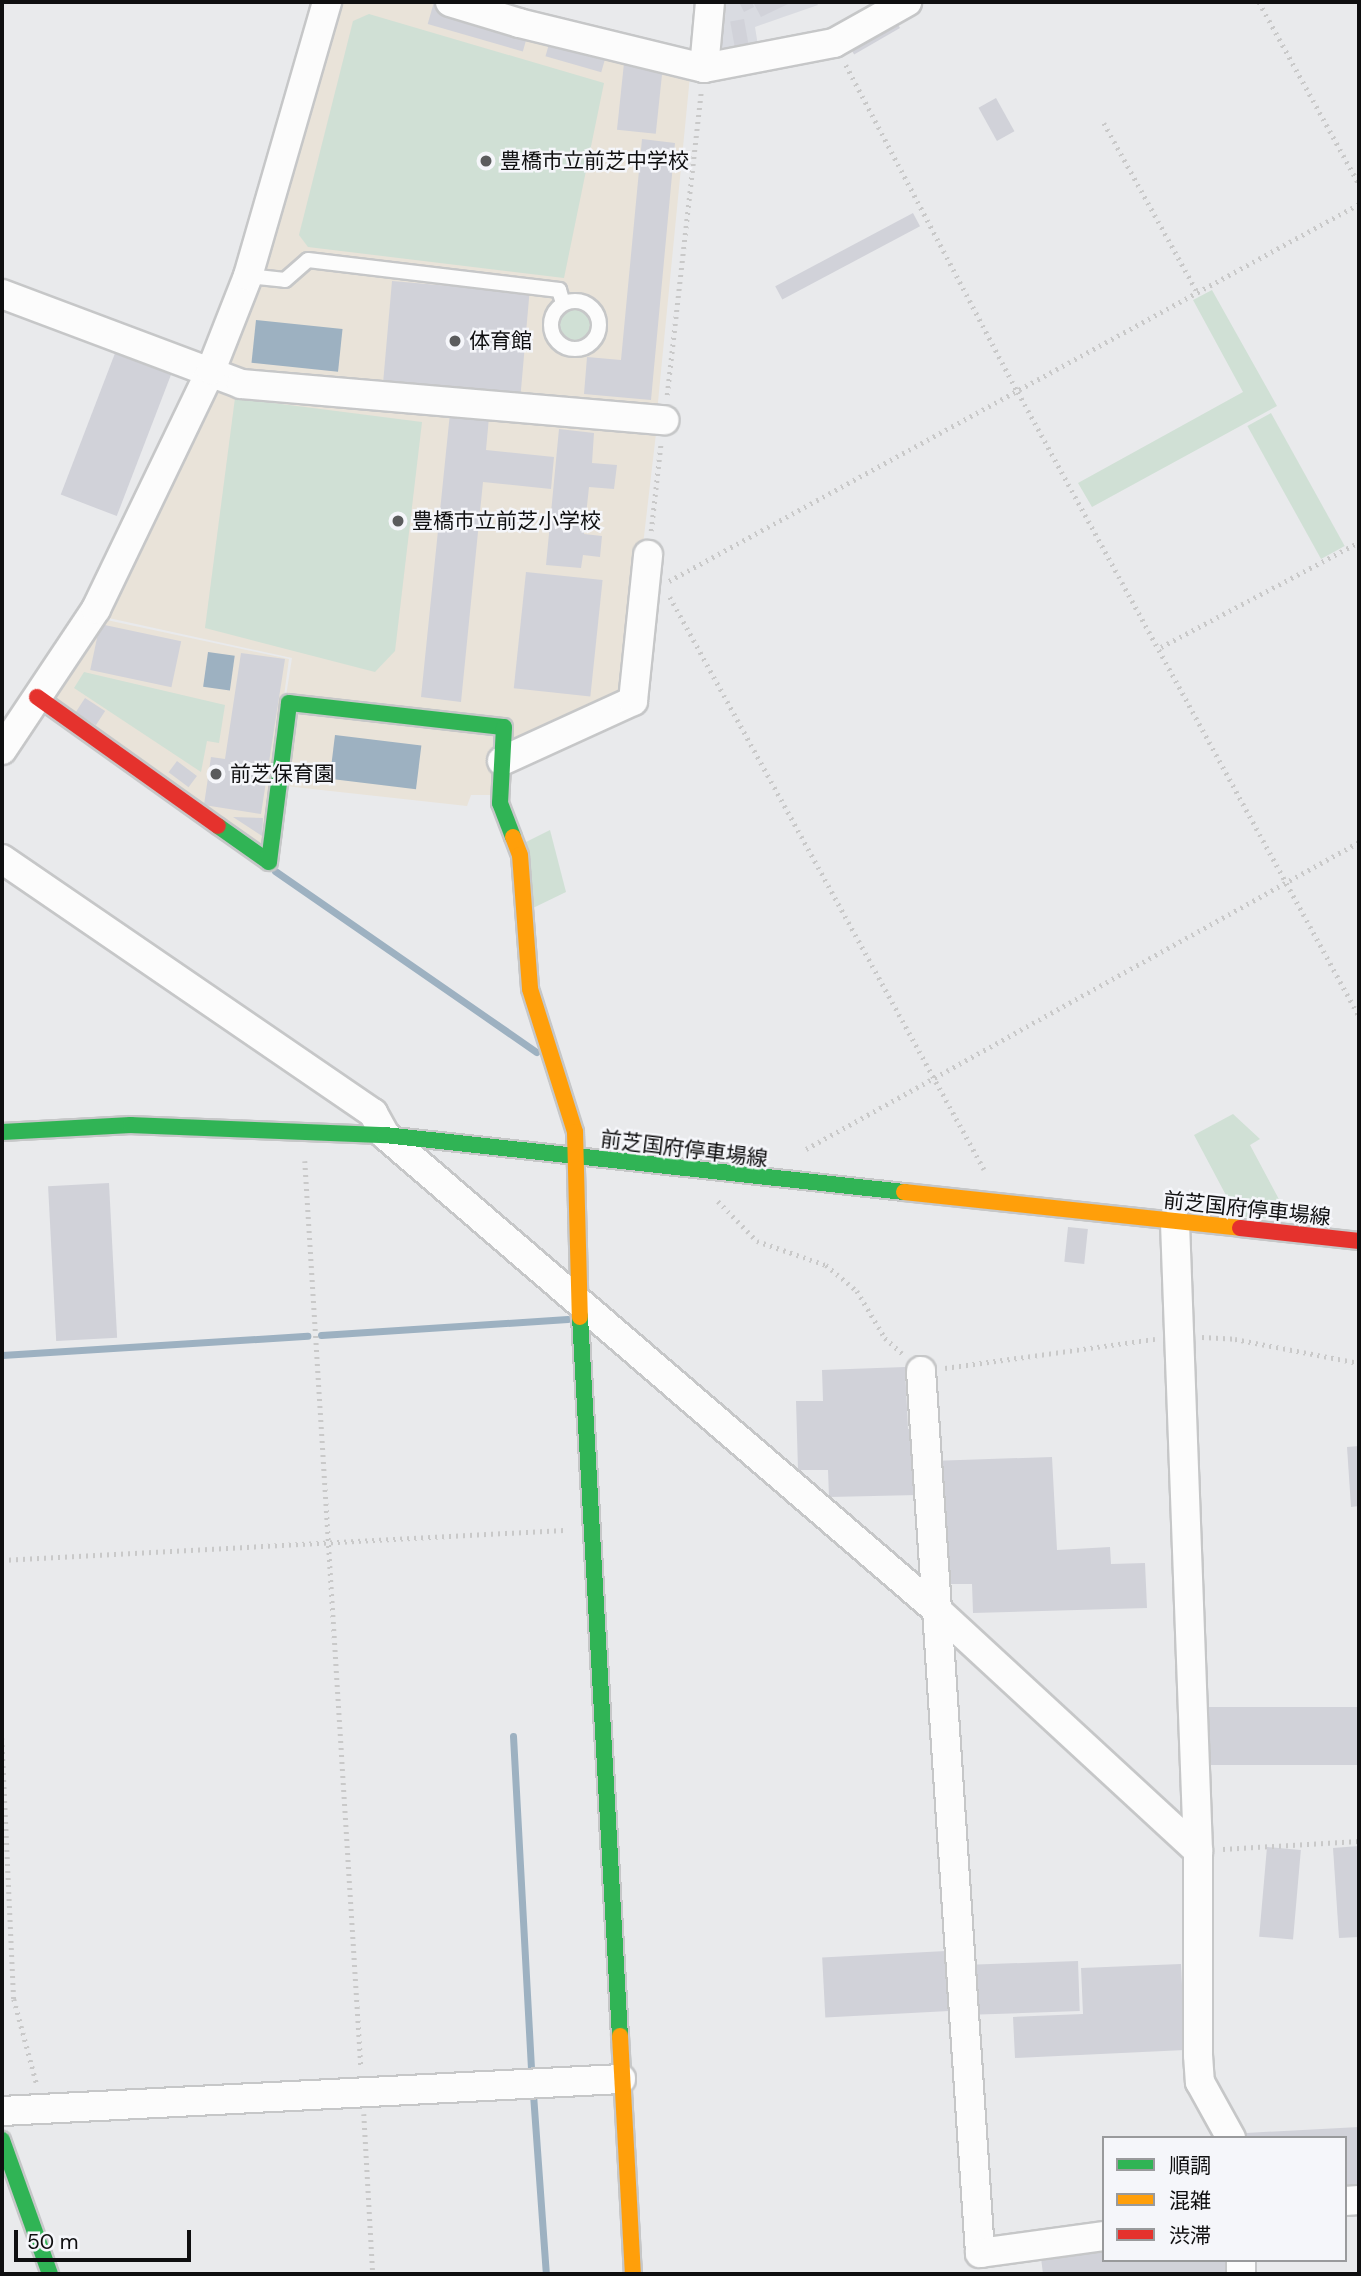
<!DOCTYPE html>
<html>
<head>
<meta charset="utf-8">
<style>
  body { margin:0 }
  #map { position:relative; width:1361px; height:2276px; overflow:hidden; background:#e9eaec; font-family:"DM Sans","Noto Sans JP",sans-serif }
  div>[style] { position:absolute }
  .built>* { inset:0; background:#d9dbe1 }
  .education>* { inset:0; background:#e9e3d9 }
  .green>* { inset:0; background:#d0e0d5; transform-origin:0 0 }
  .round { border-radius:50% }
  .water>* { inset:0; background:#9db1c1; transform-origin:0 0 }
  .stream>* { height:7px; margin:-3.5px; padding:0 3.5px; transform-origin:3.5px; border-radius:3.5px; background:#9db1c1 }
  .building>* { inset:0; background:#d1d2d9; transform-origin:0 0 }
  .path>* { height:4.5px; margin-top:-2.25px; transform-origin:0; background:repeating-linear-gradient(90deg,#c9c9c9 0 2px,transparent 0 7px) }
  .roads { filter:drop-shadow(2px 0 #c6c7c8) drop-shadow(-2px 0 #c6c7c8) drop-shadow(0 2px #c6c7c8) drop-shadow(0 -2px #c6c7c8) }
  .lane>* { height:14px; margin:-7px; padding:0 7px; transform-origin:7px; border-radius:7px; background:#fcfcfc }
  .lane>.ring { margin:-7px; padding:0; box-sizing:content-box; background:none; border:14px solid #fcfcfc; border-radius:50% }
  .street>* { height:28px; margin:-14px; padding:0 14px; transform-origin:14px; border-radius:14px; background:#fcfcfc }
  .fast>* { height:16px; margin:-8px; padding:0 8px; transform-origin:8px; border-radius:8px; background:#30b455 }
  .slow>* { height:16px; margin:-8px; padding:0 8px; transform-origin:8px; border-radius:8px; background:#ff9f0a }
  .jam>* { height:16px; margin:-8px; padding:0 8px; transform-origin:8px; border-radius:8px; background:#e5322d }
  .dots>* { width:19px; height:19px; translate:-50% -50%; box-sizing:border-box; border:4px solid #f5f6fa; border-radius:50% }
  span { translate:-50% -50%; white-space:nowrap; text-align:center; line-height:1.15; -webkit-text-stroke:5px #f5f6fa; paint-order:stroke }
  .poi-label { font-size:21px; color:#0f0f10 }
  .left { translate:0 -50%; text-align:left }
  .street-label { font-size:21px; color:#0f0f10 }
  .frame { position:absolute; inset:0; border:4px solid #0f0f10; pointer-events:none }
  .legend { position:absolute; left:1102px; top:2136px; width:245px; height:126px; box-sizing:border-box; background:#f5f6fa; border:2px solid #999a9c; margin:0; padding:9px 12px; list-style:none; font-size:21px; color:#0f0f10 }
  .legend li { display:flex; align-items:center; gap:14px; height:35px }
  .legend b { width:35px; border:2px solid #999a9c }
  .scale { position:absolute; left:14px; top:2230px; width:177px; height:32px; box-sizing:border-box; border:4px solid #0f0f10; border-top:0; padding-left:9px; font-size:21px; line-height:24px; white-space:nowrap; color:#0f0f10; -webkit-text-stroke:5px #f5f6fa; paint-order:stroke }
</style>
</head>
<body>
<div id="map">
  <div class="built">
    <i style="clip-path:polygon(716px 2px,816px 2px,818px 5px,755px 27px,759px 52px,710px 62px)"></i>
  </div>
  <div class="education">
    <i style="clip-path:polygon(335px 2px,442px 2px,690px 76px,657px 412px,221px 368px)"></i>
    <i style="clip-path:polygon(216px 380px,657px 425px,625px 699px,498px 757px,494px 795px,471px 795px,467px 806px,285px 786px,286px 696px,292px 658px,104px 617px)"></i>
    <i style="clip-path:polygon(102px 619px,289px 659px,263px 850px,53px 697px)"></i>
  </div>
  <div class="green">
    <i style="clip-path:polygon(369px 14px,604px 83px,564px 278px,308px 247px,299px 235px,353px 21px)"></i>
    <i style="clip-path:polygon(1212px 290px,1277px 406px,1092px 507px,1078px 483px,1243px 392px,1193px 300px)"></i>
    <i class="round" style="left:556px;top:305px;width:38px;height:38px"></i>
    <i style="clip-path:polygon(235px 398px,422px 422px,395px 651px,375px 672px,205px 628px)"></i>
    <i style="left:1271px;top:413px;width:152px;height:27px;rotate:61deg"></i>
    <i style="clip-path:polygon(84px 672px,225px 705px,219px 743px,207px 741px,201px 772px,74px 688px)"></i>
    <i style="clip-path:polygon(550px 830px,566px 892px,533px 908px,524px 843px)"></i>
    <i style="clip-path:polygon(1233px 1114px,1260px 1139px,1250px 1145px,1290px 1220px,1237px 1216px,1194px 1135px)"></i>
  </div>
  <div class="water">
    <i style="left:256px;top:320px;width:87px;height:43px;rotate:6deg"></i>
    <i style="left:208px;top:652px;width:27px;height:35px;rotate:8deg"></i>
    <i style="left:335px;top:735px;width:87px;height:44px;rotate:7deg"></i>
  </div>
  <div class="stream">
    <i style="left:275px;top:871px;width:318px;rotate:34.7deg"></i>
    <i style="left:321px;top:1335px;width:247px;rotate:-3.7deg"></i>
    <i style="left:2px;top:1355px;width:306px;rotate:-3.6deg"></i>
    <i style="left:513px;top:1736px;width:336px;rotate:86.9deg"></i>
    <i style="left:529px;top:2094px;width:4px"></i>
    <i style="left:533px;top:2094px;width:180px;rotate:85.9deg"></i>
  </div>
  <div class="building">
    <i style="left:434px;top:2px;width:99px;height:23px;rotate:16deg"></i>
    <i style="clip-path:polygon(739px 2px,752px 2px,754px 7px,744px 12px)"></i>
    <i style="clip-path:polygon(753px 2px,792px 2px,761px 17px)"></i>
    <i style="left:893px;top:16px;width:14px;height:53px;rotate:60deg"></i>
    <i style="left:744px;top:19px;width:27px;height:14px;rotate:80deg"></i>
    <i style="left:551px;top:37px;width:58px;height:20px;rotate:16deg"></i>
    <i style="left:624px;top:63px;width:39px;height:67px;rotate:6deg"></i>
    <i style="left:996px;top:98px;width:38px;height:20px;rotate:61deg"></i>
    <i style="clip-path:polygon(642px 139px,675px 143px,651px 400px,584px 394px,587px 357px,621px 360px)"></i>
    <i style="left:913px;top:213px;width:15px;height:156px;rotate:62deg"></i>
    <i style="left:392px;top:281px;width:138px;height:106px;rotate:5deg"></i>
    <i style="left:117px;top:348px;width:60px;height:157px;rotate:21deg"></i>
    <i style="clip-path:polygon(450px 413px,489px 417px,486px 450px,554px 457px,551px 489px,483px 482px,461px 702px,421px 697px)"></i>
    <i style="clip-path:polygon(559px 429px,594px 433px,592px 463px,617px 465px,614px 489px,589px 487px,584px 534px,602px 536px,600px 557px,583px 555px,581px 568px,546px 565px)"></i>
    <i style="left:526px;top:572px;width:77px;height:117px;rotate:6deg"></i>
    <i style="left:100px;top:624px;width:83px;height:47px;rotate:12deg"></i>
    <i style="clip-path:polygon(241px 653px,285px 659px,261px 814px,204px 805px,211px 757px,225px 759px)"></i>
    <i style="left:85px;top:698px;width:24px;height:17px;rotate:33deg"></i>
    <i style="left:177px;top:761px;width:25px;height:14px;rotate:37deg"></i>
    <i style="clip-path:polygon(233px 817px,263px 818px,262px 836px)"></i>
    <i style="left:109px;top:1183px;width:155px;height:61px;rotate:87deg"></i>
    <i style="left:1068px;top:1227px;width:20px;height:35px;rotate:6deg"></i>
    <i style="clip-path:polygon(905px 1367px,908px 1429px,916px 1429px,918px 1495px,829px 1497px,828px 1470px,798px 1470px,796px 1401px,823px 1401px,822px 1370px)"></i>
    <i style="clip-path:polygon(1359px 1446px,1359px 1506px,1351px 1507px,1347px 1447px)"></i>
    <i style="clip-path:polygon(1052px 1457px,1057px 1550px,1110px 1547px,1111px 1564px,1145px 1563px,1147px 1608px,973px 1613px,972px 1584px,945px 1584px,931px 1461px)"></i>
    <i style="left:1359px;top:1707px;width:58px;height:155px;rotate:90deg"></i>
    <i style="clip-path:polygon(1359px 1846px,1359px 1937px,1339px 1938px,1333px 1848px)"></i>
    <i style="left:1267px;top:1847px;width:34px;height:90px;rotate:5deg"></i>
    <i style="left:946px;top:1951px;width:60px;height:124px;rotate:87deg"></i>
    <i style="left:1078px;top:1961px;width:50px;height:108px;rotate:88deg"></i>
    <i style="clip-path:polygon(1181px 1964px,1185px 2050px,1015px 2058px,1013px 2017px,1083px 2014px,1081px 1968px)"></i>
    <i style="clip-path:polygon(1359px 2127px,1359px 2189px,1345px 2189px,1345px 2138px,1246px 2138px,1246px 2133px)"></i>
    <i style="clip-path:polygon(1104px 2249px,1104px 2260px,1235px 2260px,1237px 2274px,1043px 2274px,1041px 2258px)"></i>
  </div>
  <div class="path">
    <i style="left:1259px;top:2px;width:208px;rotate:61.2deg"></i>
    <i style="left:846px;top:65px;width:369px;rotate:62.3deg"></i>
    <i style="left:1018px;top:392px;width:711px;rotate:61.34deg"></i>
    <i style="left:1104px;top:123px;width:194px;rotate:61.1deg"></i>
    <i style="left:667px;top:395px;width:306px;rotate:-83.6deg"></i>
    <i style="left:651px;top:531px;width:90px;rotate:-83.6deg"></i>
    <i style="left:669px;top:581px;width:786px;rotate:-28.65deg"></i>
    <i style="left:670px;top:597px;width:653px;rotate:61.24deg"></i>
    <i style="left:1161px;top:647px;width:224px;rotate:-27.9deg"></i>
    <i style="left:806px;top:1149px;width:633px;rotate:-29.04deg"></i>
    <i style="left:305px;top:1161px;width:908px;rotate:86.46deg"></i>
    <i style="left:718px;top:1201px;width:56px;rotate:45.7deg"></i>
    <i style="left:757px;top:1241px;width:73px;rotate:19.2deg"></i>
    <i style="left:826px;top:1265px;width:40px;rotate:40deg"></i>
    <i style="left:857px;top:1291px;width:55px;rotate:59.2deg"></i>
    <i style="left:885px;top:1338px;width:25px;rotate:42deg"></i>
    <i style="left:1202px;top:1337px;width:33px;rotate:3deg"></i>
    <i style="left:1235px;top:1339px;width:126px;rotate:11deg"></i>
    <i style="left:945px;top:1368px;width:212px;rotate:-7.9deg"></i>
    <i style="left:2px;top:1560px;width:563px;rotate:-3.06deg"></i>
    <i style="left:2px;top:1738px;width:261px;rotate:87.4deg"></i>
    <i style="left:14px;top:1999px;width:89px;rotate:75deg"></i>
    <i style="left:1223px;top:1849px;width:136px;rotate:-3.4deg"></i>
    <i style="left:364px;top:2114px;width:160px;rotate:86.8deg"></i>
  </div>
  <div class="roads">
    <div class="lane">
      <i style="left:248px;top:276px;width:37px;rotate:6deg"></i>
      <i style="left:285px;top:280px;width:30px;rotate:-41deg"></i>
      <i style="left:308px;top:260px;width:253px;rotate:6.8deg"></i>
      <i style="left:559px;top:290px;width:14px;rotate:73deg"></i>
      <i class="ring" style="left:551px;top:301px;width:34px;height:34px"></i>
    </div>
    <div class="street">
      <i style="left:450px;top:2px;width:72px;rotate:16.9deg"></i>
      <i style="left:519px;top:23px;width:190px;rotate:13.7deg"></i>
      <i style="left:704px;top:68px;width:132px;rotate:-10.9deg"></i>
      <i style="left:834px;top:43px;width:84px;rotate:-29.3deg"></i>
      <i style="left:704px;top:68px;width:66px;rotate:-84.8deg"></i>
      <i style="left:2px;top:294px;width:255px;rotate:20.6deg"></i>
      <i style="left:241px;top:384px;width:425px;rotate:4.9deg"></i>
      <i style="left:2px;top:750px;width:169px;rotate:-56.3deg"></i>
      <i style="left:96px;top:609px;width:265px;rotate:-64.3deg"></i>
      <i style="left:211px;top:370px;width:101px;rotate:-68.5deg"></i>
      <i style="left:248px;top:276px;width:285px;rotate:-73.9deg"></i>
      <i style="left:502px;top:761px;width:144px;rotate:-24.6deg"></i>
      <i style="left:633px;top:701px;width:147px;rotate:-84.1deg"></i>
      <i style="left:2px;top:859px;width:450px;rotate:34.4deg"></i>
      <i style="left:373px;top:1113px;width:25px;rotate:61deg"></i>
      <i style="left:385px;top:1135px;width:730px;rotate:40.72deg"></i>
      <i style="left:938px;top:1611px;width:354px;rotate:42.7deg"></i>
      <i style="left:1175px;top:1223px;width:628px;rotate:87.9deg"></i>
      <i style="left:1198px;top:1851px;width:204px;rotate:90deg"></i>
      <i style="left:1198px;top:2055px;width:27px;rotate:86deg"></i>
      <i style="left:1200px;top:2082px;width:64px;rotate:61deg"></i>
      <i style="left:921px;top:1371px;width:884px;rotate:86.17deg"></i>
      <i style="left:980px;top:2253px;width:125px;rotate:-7.8deg"></i>
      <i style="left:2px;top:2111px;width:620px;rotate:-2.96deg"></i>
      <i style="left:1345px;top:2201px;width:14px;rotate:-4deg"></i>
      <i style="left:1241px;top:2274px;width:14px;rotate:-90deg"></i>
    </div>
    <div class="fast">
      <i style="left:218px;top:826px;width:62px;rotate:35.2deg"></i>
      <i style="left:269px;top:862px;width:160px;rotate:-82.8deg"></i>
      <i style="left:289px;top:703px;width:216px;rotate:6.4deg"></i>
      <i style="left:504px;top:727px;width:76px;rotate:93deg"></i>
      <i style="left:500px;top:803px;width:36px;rotate:69deg"></i>
      <i style="left:2px;top:1132px;width:129px;rotate:-3.1deg"></i>
      <i style="left:131px;top:1125px;width:254px;rotate:2.3deg"></i>
      <i style="left:385px;top:1135px;width:522px;rotate:6.27deg"></i>
      <i style="left:580px;top:1317px;width:720px;rotate:86.82deg"></i>
      <i style="left:2px;top:2140px;width:142px;rotate:70.3deg"></i>
    </div>
    <div class="slow">
      <i style="left:513px;top:837px;width:19px;rotate:69deg"></i>
      <i style="left:520px;top:855px;width:134px;rotate:85.7deg"></i>
      <i style="left:530px;top:989px;width:150px;rotate:72.5deg"></i>
      <i style="left:575px;top:1132px;width:185px;rotate:88.5deg"></i>
      <i style="left:904px;top:1192px;width:338px;rotate:6.1deg"></i>
      <i style="left:620px;top:2036px;width:238px;rotate:86.9deg"></i>
    </div>
    <div class="jam">
      <i style="left:37px;top:697px;width:222px;rotate:35.5deg"></i>
      <i style="left:1240px;top:1228px;width:120px;rotate:6.2deg"></i>
    </div>
  </div>
  <div class="dots">
    <i style="left:486px;top:161px;background:#5b5c5d"></i>
    <i style="left:455px;top:341px;background:#5b5c5d"></i>
    <i style="left:398px;top:521px;background:#5b5c5d"></i>
    <i style="left:216px;top:774px;background:#5b5c5d"></i>
  </div>
  <div class="poi-label">
    <span class="left" style="left:500px;top:161px">豊橋市立前芝中学校</span>
    <span class="left" style="left:469px;top:341px">体育館</span>
    <span class="left" style="left:412px;top:521px">豊橋市立前芝小学校</span>
    <span class="left" style="left:230px;top:774px">前芝保育園</span>
  </div>
  <div class="street-label">
    <span style="left:684px;top:1149px;rotate:7deg">前芝国府停車場線</span>
    <span style="left:1247px;top:1209px;rotate:6deg">前芝国府停車場線</span>
  </div>
  <div class="frame"></div>
  <ul class="legend">
  <li><b style="height:9px;background:#30b455"></b>順調</li>
  <li><b style="height:9px;background:#ff9f0a"></b>混雑</li>
  <li><b style="height:9px;background:#e5322d"></b>渋滞</li>
  </ul>
  <div class="scale">50 m</div>
</div>
</body>
</html>
